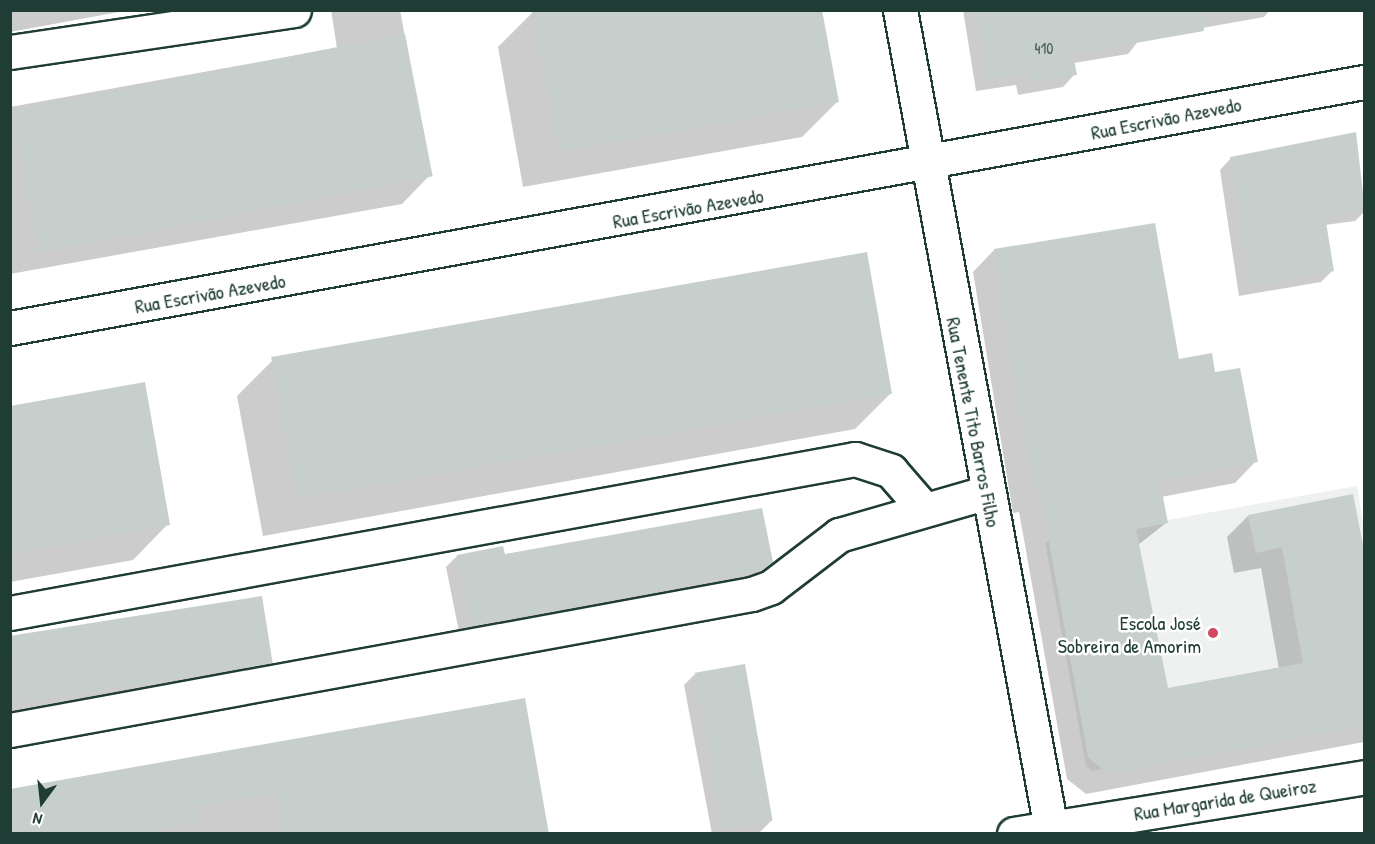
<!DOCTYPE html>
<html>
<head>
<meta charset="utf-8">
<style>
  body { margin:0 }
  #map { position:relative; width:1375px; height:844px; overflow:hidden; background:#fff; font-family:"Patrick Hand",sans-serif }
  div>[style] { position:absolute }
  .built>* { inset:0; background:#eef1f0 }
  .shadow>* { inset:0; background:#0003 }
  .building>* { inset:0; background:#c7cfcc; transform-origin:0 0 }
  .roads { filter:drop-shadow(2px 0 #1f3d34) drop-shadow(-2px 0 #1f3d34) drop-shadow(0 2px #1f3d34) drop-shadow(0 -2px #1f3d34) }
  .minor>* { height:33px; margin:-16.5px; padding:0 16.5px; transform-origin:16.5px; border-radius:16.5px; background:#fff }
  .dots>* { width:16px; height:16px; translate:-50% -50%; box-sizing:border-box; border:3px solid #fff; border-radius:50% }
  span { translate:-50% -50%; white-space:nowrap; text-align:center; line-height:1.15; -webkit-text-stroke:5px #fff; paint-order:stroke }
  .number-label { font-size:16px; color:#49625a }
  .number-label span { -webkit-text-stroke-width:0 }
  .street-label { font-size:20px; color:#1f3d34 }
  .poi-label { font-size:20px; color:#1f3d34 }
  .right { translate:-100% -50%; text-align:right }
  .frame { position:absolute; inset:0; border:12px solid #1f3d34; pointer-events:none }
  .north { position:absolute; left:12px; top:772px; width:60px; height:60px; -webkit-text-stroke:4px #fff; paint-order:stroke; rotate:195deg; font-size:16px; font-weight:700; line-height:24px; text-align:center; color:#1f3d34 }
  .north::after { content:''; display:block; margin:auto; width:21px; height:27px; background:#1f3d34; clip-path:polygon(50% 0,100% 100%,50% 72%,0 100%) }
</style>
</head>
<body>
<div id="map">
  <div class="built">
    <i style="clip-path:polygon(1357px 486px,1364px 530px,1364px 725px,1093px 771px,1086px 766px,1045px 542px)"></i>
  </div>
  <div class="shadow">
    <i style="clip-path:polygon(10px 10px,130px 10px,10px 32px)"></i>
    <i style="clip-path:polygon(331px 10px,400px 10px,430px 175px,402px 204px,10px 274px,10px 107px,337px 48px)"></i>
    <i style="clip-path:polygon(963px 10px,1270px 10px,1264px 17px,1140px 39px,1128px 54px,1074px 63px,1075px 74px,1063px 87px,1018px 95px,1016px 85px,976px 91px)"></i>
    <i style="clip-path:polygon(533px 12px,838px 101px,802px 137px,523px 187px,498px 47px)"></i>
    <i style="clip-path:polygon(1355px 134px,1364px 212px,1355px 221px,1325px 225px,1332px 271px,1321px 282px,1239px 296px,1220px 170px,1231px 158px)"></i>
    <i style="clip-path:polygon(994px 250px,1178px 361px,1214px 374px,1256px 461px,1235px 483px,1161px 497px,1166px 523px,1138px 545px,1167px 690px,1279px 669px,1261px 568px,1234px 573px,1227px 537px,1248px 516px,1364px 561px,1364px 742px,1086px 794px,1067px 779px,1019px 512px,1013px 513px,973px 272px)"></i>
    <i style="clip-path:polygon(272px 361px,890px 394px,855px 429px,263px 536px,237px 396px)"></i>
    <i style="clip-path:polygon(10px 408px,168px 524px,133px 560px,10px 582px)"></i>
    <i style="clip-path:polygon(457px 556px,504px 556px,771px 562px,749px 581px,460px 637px,446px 567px)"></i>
    <i style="clip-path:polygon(10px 642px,271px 662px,260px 674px,10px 719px)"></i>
    <i style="clip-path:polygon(695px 674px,772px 820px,760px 832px,712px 834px,684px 685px)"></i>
    <i style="clip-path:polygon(524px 699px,547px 834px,10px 834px)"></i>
  </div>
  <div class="building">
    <i style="clip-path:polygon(532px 10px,822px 10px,839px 102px,559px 152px)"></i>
    <i style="clip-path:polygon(976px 10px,1202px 10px,1204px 31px,1073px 54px,1077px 75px,1031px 83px,1028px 73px,988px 80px)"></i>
    <i style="left:405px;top:34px;width:145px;height:401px;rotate:79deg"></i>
    <i style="clip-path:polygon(1356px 132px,1365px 211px,1325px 216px,1334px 271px,1250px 286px,1230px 157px)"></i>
    <i style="clip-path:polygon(1155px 223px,1179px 359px,1212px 353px,1215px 372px,1240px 368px,1258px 462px,1160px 481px,1168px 523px,1136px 529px,1168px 688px,1303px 663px,1282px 547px,1256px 553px,1248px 515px,1353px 494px,1365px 555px,1365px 726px,1108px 774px,1088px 757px,1040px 492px,1034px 492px,1014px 384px,994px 249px)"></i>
    <i style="left:867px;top:252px;width:144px;height:605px;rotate:80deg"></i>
    <i style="clip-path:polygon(145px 382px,170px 525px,10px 554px,10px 406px)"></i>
    <i style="clip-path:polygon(762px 508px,773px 562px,762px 570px,471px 626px,457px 555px,503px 546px,505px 554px)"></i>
    <i style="left:262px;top:596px;width:68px;height:256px;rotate:81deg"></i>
    <i style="left:745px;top:664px;width:159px;height:51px;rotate:80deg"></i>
    <i style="clip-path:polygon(525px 698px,549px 834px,284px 834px,277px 793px,195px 807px,198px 822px,160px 829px,161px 834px,10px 834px,10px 789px)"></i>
  </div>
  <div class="roads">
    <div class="minor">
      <i style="left:900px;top:10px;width:838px;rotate:79.55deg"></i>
      <i style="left:10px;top:52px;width:287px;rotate:-8.4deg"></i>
      <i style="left:10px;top:328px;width:1376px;rotate:-10.3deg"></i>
      <i style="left:10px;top:613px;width:859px;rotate:-10.33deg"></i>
      <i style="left:855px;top:459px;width:38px;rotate:18deg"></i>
      <i style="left:891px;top:471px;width:49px;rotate:49.1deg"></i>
      <i style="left:10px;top:730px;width:754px;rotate:-10.39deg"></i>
      <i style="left:752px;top:594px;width:20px;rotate:-20deg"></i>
      <i style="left:771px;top:587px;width:86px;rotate:-37.4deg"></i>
      <i style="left:839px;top:535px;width:155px;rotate:-16.1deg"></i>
      <i style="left:1014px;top:834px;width:355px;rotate:-9.2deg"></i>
    </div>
  </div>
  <div class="dots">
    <i style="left:1213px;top:633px;background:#d1495b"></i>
  </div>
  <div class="number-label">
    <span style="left:1044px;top:48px">410</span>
  </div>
  <div class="street-label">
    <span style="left:1166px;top:118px;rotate:-11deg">Rua Escrivão Azevedo</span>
    <span style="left:688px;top:208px;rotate:-10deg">Rua Escrivão Azevedo</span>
    <span style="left:210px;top:293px;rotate:-10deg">Rua Escrivão Azevedo</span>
    <span style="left:974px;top:422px;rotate:79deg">Rua Tenente Tito Barros Filho</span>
    <span style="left:1225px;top:799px;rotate:-9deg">Rua Margarida de Queiroz</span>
  </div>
  <div class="poi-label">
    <span class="right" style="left:1201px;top:634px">Escola José<br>Sobreira de Amorim</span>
  </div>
  <div class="frame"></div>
  <div class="north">N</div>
</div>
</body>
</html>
